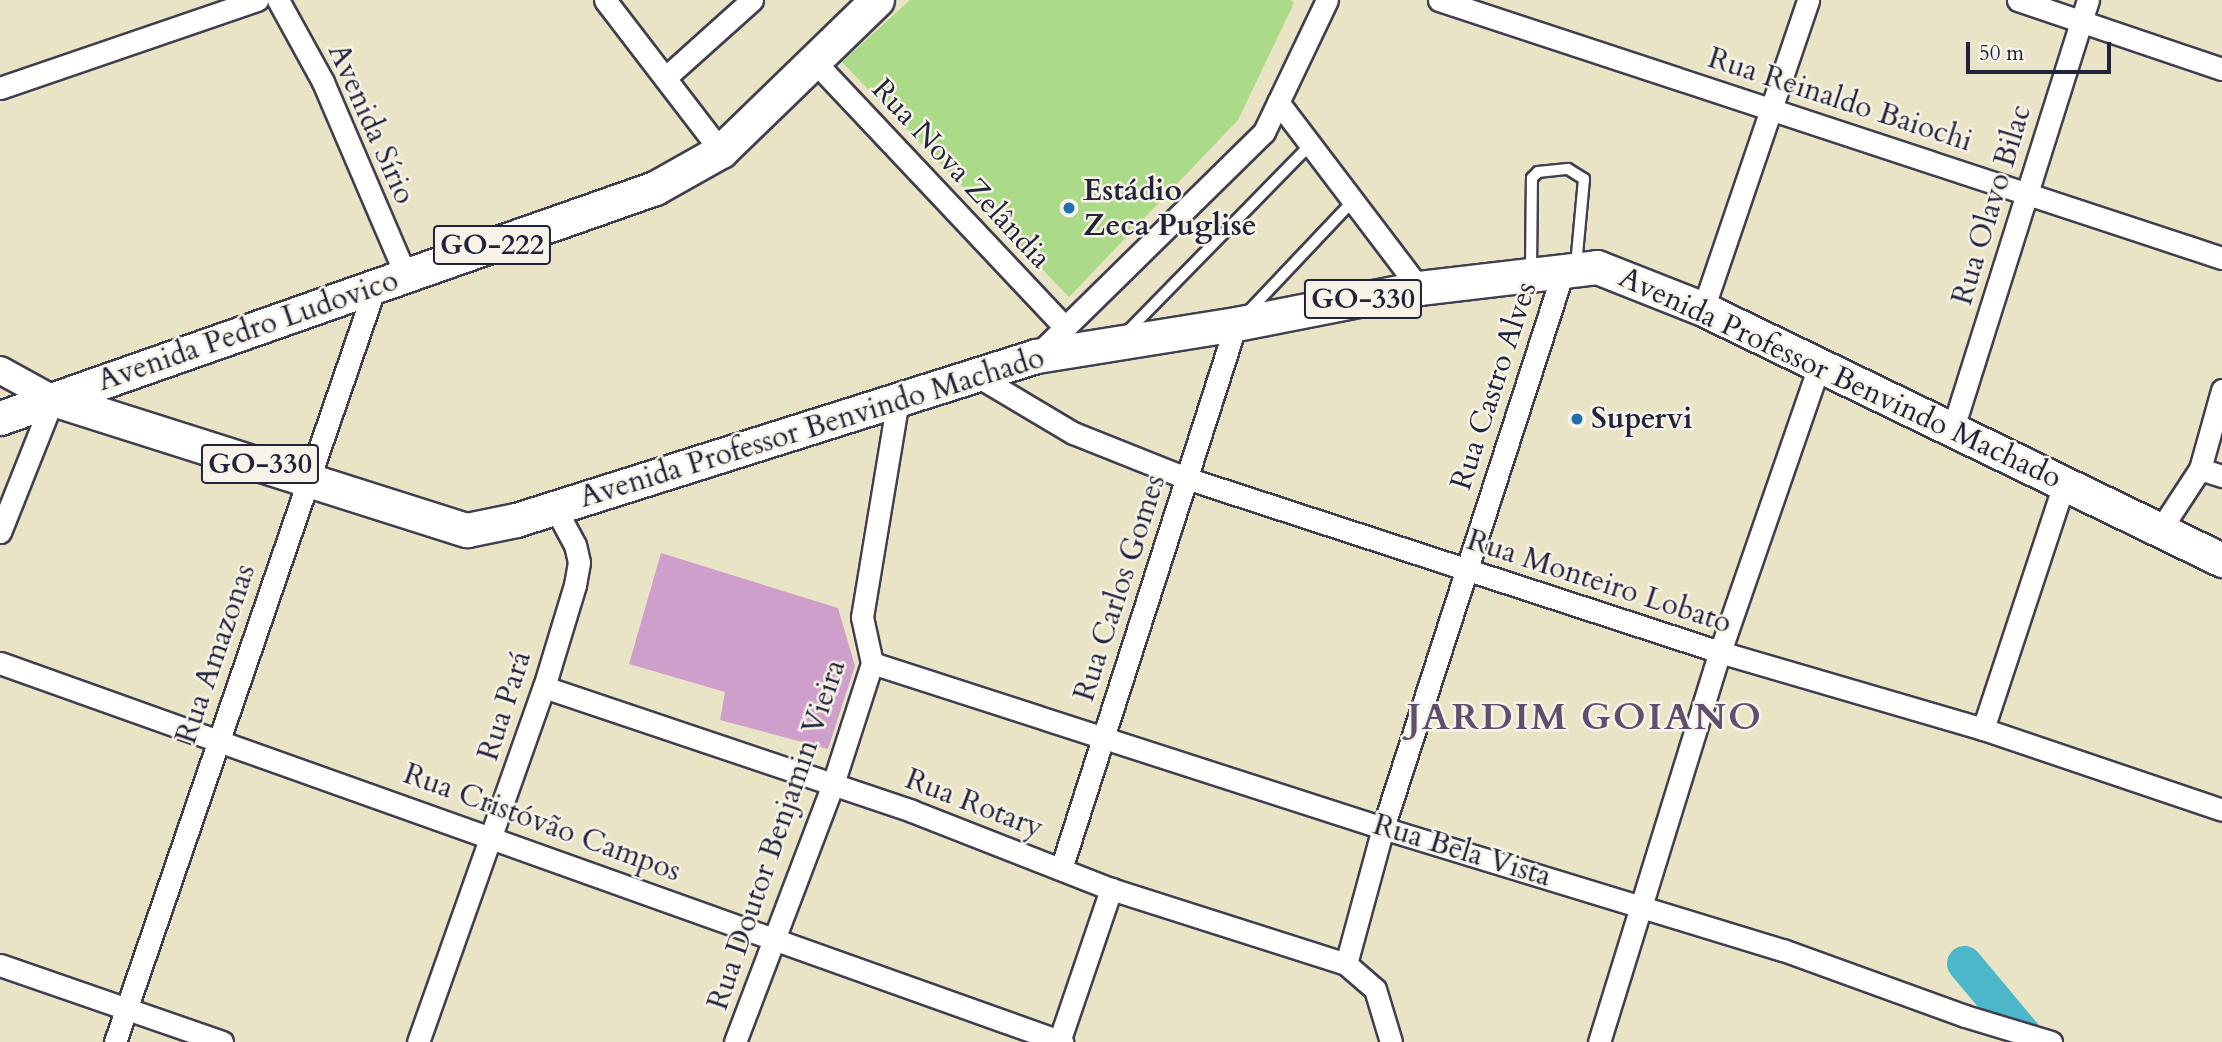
<!DOCTYPE html>
<html>
<head>
<meta charset="utf-8">
<style>
  body { margin:0 }
  #map { position:relative; width:2222px; height:1042px; overflow:hidden; background:#eae4c6; font-family:Cardo,serif }
  div>[style] { position:absolute }
  .green>* { inset:0; background:#abda88 }
  .river>* { height:35px; margin:-17.5px; padding:0 17.5px; transform-origin:17.5px; border-radius:17.5px; background:#4bb7c8 }
  .building>* { inset:0; background:#cf9fcb }
  .roads { filter:drop-shadow(2px 0 #403f50) drop-shadow(-2px 0 #403f50) drop-shadow(0 2px #403f50) drop-shadow(0 -2px #403f50) }
  .service>* { height:10px; margin:-5px; padding:0 5px; transform-origin:5px; border-radius:5px; background:#fff }
  .minor>* { height:21px; margin:-10.5px; padding:0 10.5px; transform-origin:10.5px; border-radius:10.5px; background:#fff }
  .tertiary>* { height:26px; margin:-13px; padding:0 13px; transform-origin:13px; border-radius:13px; background:#fff }
  .primary>* { height:33px; margin:-16.5px; padding:0 16.5px; transform-origin:16.5px; border-radius:16.5px; background:#fff }
  .dots>* { width:19px; height:19px; translate:-50% -50%; box-sizing:border-box; border:4px solid #f7f3e8; border-radius:50% }
  span { translate:-50% -50%; white-space:nowrap; text-align:center; line-height:1.15; -webkit-text-stroke:5px #f7f3e8; paint-order:stroke }
  .shield-label span { padding:2px 5px; background:#f7f3e8; border:2px solid; border-radius:5px; -webkit-text-stroke-width:0 }
  .shield-label { font-size:28px; color:#22223b; font-weight:700 }
  .street-label { font-size:30px; color:#22223b }
  .poi-label { font-size:30px; color:#22223b; font-weight:700 }
  .left { translate:0 -50%; text-align:left }
  .district-label { font-size:37px; color:#5f4e6d; font-weight:700; letter-spacing:2px }
  .scale { position:absolute; left:1966px; top:42px; width:145px; height:32px; box-sizing:border-box; border:4px solid #22223b; border-top:0; padding-left:9px; font-size:21px; line-height:24px; white-space:nowrap; color:#22223b; -webkit-text-stroke:5px #f7f3e8; paint-order:stroke }
</style>
</head>
<body>
<div id="map">
  <div class="green">
    <i style="clip-path:polygon(910px 0,1291px 0,1294px 3px,1238px 120px,1069px 297px,842px 62px)"></i>
  </div>
  <div class="river">
    <i style="left:1964px;top:963px;width:103px;rotate:50.1deg"></i>
  </div>
  <div class="building">
    <i style="clip-path:polygon(661px 553px,838px 608px,855px 666px,828px 749px,720px 720px,725px 692px,629px 664px)"></i>
  </div>
  <div class="roads">
    <div class="service">
      <i style="left:1531px;top:269px;width:91px;rotate:-89.4deg"></i>
      <i style="left:1532px;top:178px;width:8px;rotate:-45deg"></i>
      <i style="left:1538px;top:172px;width:30px;rotate:-6deg"></i>
      <i style="left:1568px;top:169px;width:19px;rotate:32deg"></i>
      <i style="left:1584px;top:179px;width:87px;rotate:95.3deg"></i>
      <i style="left:1246px;top:314px;width:156px;rotate:-46.6deg"></i>
      <i style="left:1126px;top:333px;width:263px;rotate:-45.6deg"></i>
    </div>
    <div class="minor">
      <i style="left:278px;top:0;width:94px;rotate:61.2deg"></i>
      <i style="left:323px;top:82px;width:211px;rotate:66.8deg"></i>
      <i style="left:605px;top:0;width:190px;rotate:52.5deg"></i>
      <i style="left:1439px;top:0;width:824px;rotate:18.24deg"></i>
      <i style="left:2018px;top:0;width:215px;rotate:18.7deg"></i>
      <i style="left:814px;top:61px;width:366px;rotate:46.7deg"></i>
      <i style="left:665px;top:78px;width:117px;rotate:-41.9deg"></i>
      <i style="left:0;top:88px;width:272px;rotate:-18.9deg"></i>
      <i style="left:1278px;top:102px;width:233px;rotate:52.8deg"></i>
      <i style="left:1703px;top:309px;width:326px;rotate:-71.2deg"></i>
      <i style="left:1036px;top:356px;width:320px;rotate:-44.5deg"></i>
      <i style="left:1264px;top:132px;width:146px;rotate:-64.5deg"></i>
      <i style="left:974px;top:374px;width:115px;rotate:30.8deg"></i>
      <i style="left:1073px;top:433px;width:122px;rotate:21.7deg"></i>
      <i style="left:1186px;top:478px;width:562px;rotate:18.05deg"></i>
      <i style="left:1720px;top:652px;width:274px;rotate:16.3deg"></i>
      <i style="left:1983px;top:729px;width:252px;rotate:18.7deg"></i>
      <i style="left:1953px;top:428px;width:449px;rotate:-72.5deg"></i>
      <i style="left:2200px;top:469px;width:23px;rotate:18deg"></i>
      <i style="left:2162px;top:527px;width:69px;rotate:-56.8deg"></i>
      <i style="left:2200px;top:469px;width:82px;rotate:-74.4deg"></i>
      <i style="left:0;top:532px;width:143px;rotate:-68.3deg"></i>
      <i style="left:0;top:663px;width:1128px;rotate:19.64deg"></i>
      <i style="left:872px;top:663px;width:537px;rotate:17.9deg"></i>
      <i style="left:1383px;top:828px;width:418px;rotate:17deg"></i>
      <i style="left:1783px;top:950px;width:194px;rotate:19.9deg"></i>
      <i style="left:1965px;top:1016px;width:90px;rotate:16.8deg"></i>
      <i style="left:544px;top:687px;width:388px;rotate:18.6deg"></i>
      <i style="left:912px;top:811px;width:214px;rotate:21.4deg"></i>
      <i style="left:1111px;top:889px;width:247px;rotate:17.7deg"></i>
      <i style="left:1346px;top:964px;width:38px;rotate:41deg"></i>
      <i style="left:1375px;top:989px;width:55px;rotate:73.2deg"></i>
      <i style="left:1983px;top:729px;width:261px;rotate:-71.7deg"></i>
      <i style="left:1061px;top:869px;width:572px;rotate:-72.2deg"></i>
      <i style="left:1346px;top:964px;width:141px;rotate:-74.8deg"></i>
      <i style="left:1383px;top:828px;width:588px;rotate:-72.06deg"></i>
      <i style="left:0;top:965px;width:235px;rotate:19.1deg"></i>
      <i style="left:115px;top:1042px;width:799px;rotate:-71deg"></i>
      <i style="left:418px;top:1042px;width:377px;rotate:-70.5deg"></i>
      <i style="left:544px;top:687px;width:107px;rotate:-73.1deg"></i>
      <i style="left:575px;top:585px;width:23px;rotate:-80deg"></i>
      <i style="left:579px;top:562px;width:17px;rotate:-103deg"></i>
      <i style="left:575px;top:545px;width:42px;rotate:-118.4deg"></i>
      <i style="left:735px;top:1042px;width:276px;rotate:-69.2deg"></i>
      <i style="left:833px;top:784px;width:127px;rotate:-72.1deg"></i>
      <i style="left:872px;top:663px;width:47px;rotate:-102.3deg"></i>
      <i style="left:862px;top:617px;width:221px;rotate:-80.6deg"></i>
      <i style="left:1059px;top:1042px;width:162px;rotate:-71.2deg"></i>
      <i style="left:1599px;top:1042px;width:408px;rotate:-72.8deg"></i>
      <i style="left:1720px;top:652px;width:305px;rotate:-70.9deg"></i>
    </div>
    <div class="tertiary">
      <i style="left:0;top:370px;width:60px;rotate:28.7deg"></i>
    </div>
    <div class="primary">
      <i style="left:53px;top:399px;width:434px;rotate:17.6deg"></i>
      <i style="left:467px;top:530px;width:50px;rotate:-11.5deg"></i>
      <i style="left:516px;top:520px;width:545px;rotate:-17.5deg"></i>
      <i style="left:1036px;top:356px;width:203px;rotate:-9.1deg"></i>
      <i style="left:1236px;top:324px;width:187px;rotate:-11.1deg"></i>
      <i style="left:1419px;top:288px;width:179px;rotate:-6.7deg"></i>
      <i style="left:1597px;top:267px;width:114px;rotate:21.6deg"></i>
      <i style="left:1703px;top:309px;width:577px;rotate:25.81deg"></i>
      <i style="left:0;top:418px;width:694px;rotate:-19.35deg"></i>
      <i style="left:655px;top:188px;width:76px;rotate:-29.3deg"></i>
      <i style="left:721px;top:151px;width:217px;rotate:-44.1deg"></i>
    </div>
  </div>
  <div class="dots">
    <i style="left:1069px;top:208px;background:#1f6fb2"></i>
    <i style="left:1577px;top:419px;background:#1f6fb2"></i>
  </div>
  <div class="shield-label">
    <span style="left:492px;top:245px">GO-222</span>
    <span style="left:1363px;top:299px">GO-330</span>
    <span style="left:260px;top:464px">GO-330</span>
  </div>
  <div class="street-label">
    <span style="left:1840px;top:100px;rotate:18deg">Rua Reinaldo Baiochi</span>
    <span style="left:371px;top:124px;rotate:66deg">Avenida Sírio</span>
    <span style="left:961px;top:174px;rotate:47deg">Rua Nova Zelândia</span>
    <span style="left:1992px;top:205px;rotate:-73deg">Rua Olavo Bilac</span>
    <span style="left:248px;top:331px;rotate:-19deg">Avenida Pedro Ludovico</span>
    <span style="left:1840px;top:378px;rotate:25deg">Avenida Professor Benvindo Machado</span>
    <span style="left:1494px;top:386px;rotate:-72deg">Rua Castro Alves</span>
    <span style="left:812px;top:428px;rotate:-17deg">Avenida Professor Benvindo Machado</span>
    <span style="left:1599px;top:582px;rotate:18deg">Rua Monteiro Lobato</span>
    <span style="left:1120px;top:588px;rotate:-72deg">Rua Carlos Gomes</span>
    <span style="left:216px;top:654px;rotate:-71deg">Rua Amazonas</span>
    <span style="left:505px;top:706px;rotate:-72deg">Rua Pará</span>
    <span style="left:974px;top:804px;rotate:21deg">Rua Rotary</span>
    <span style="left:542px;top:823px;rotate:20deg">Rua Cristóvão Campos</span>
    <span style="left:777px;top:835px;rotate:-71deg">Rua Doutor Benjamin Vieira</span>
    <span style="left:1462px;top:851px;rotate:17deg">Rua Bela Vista</span>
  </div>
  <div class="poi-label">
    <span class="left" style="left:1083px;top:208px">Estádio<br>Zeca Puglise</span>
    <span class="left" style="left:1591px;top:419px">Supervi</span>
  </div>
  <div class="district-label">
    <span style="left:1585px;top:717px">JARDIM GOIANO</span>
  </div>
  <div class="scale">50 m</div>
</div>
</body>
</html>
